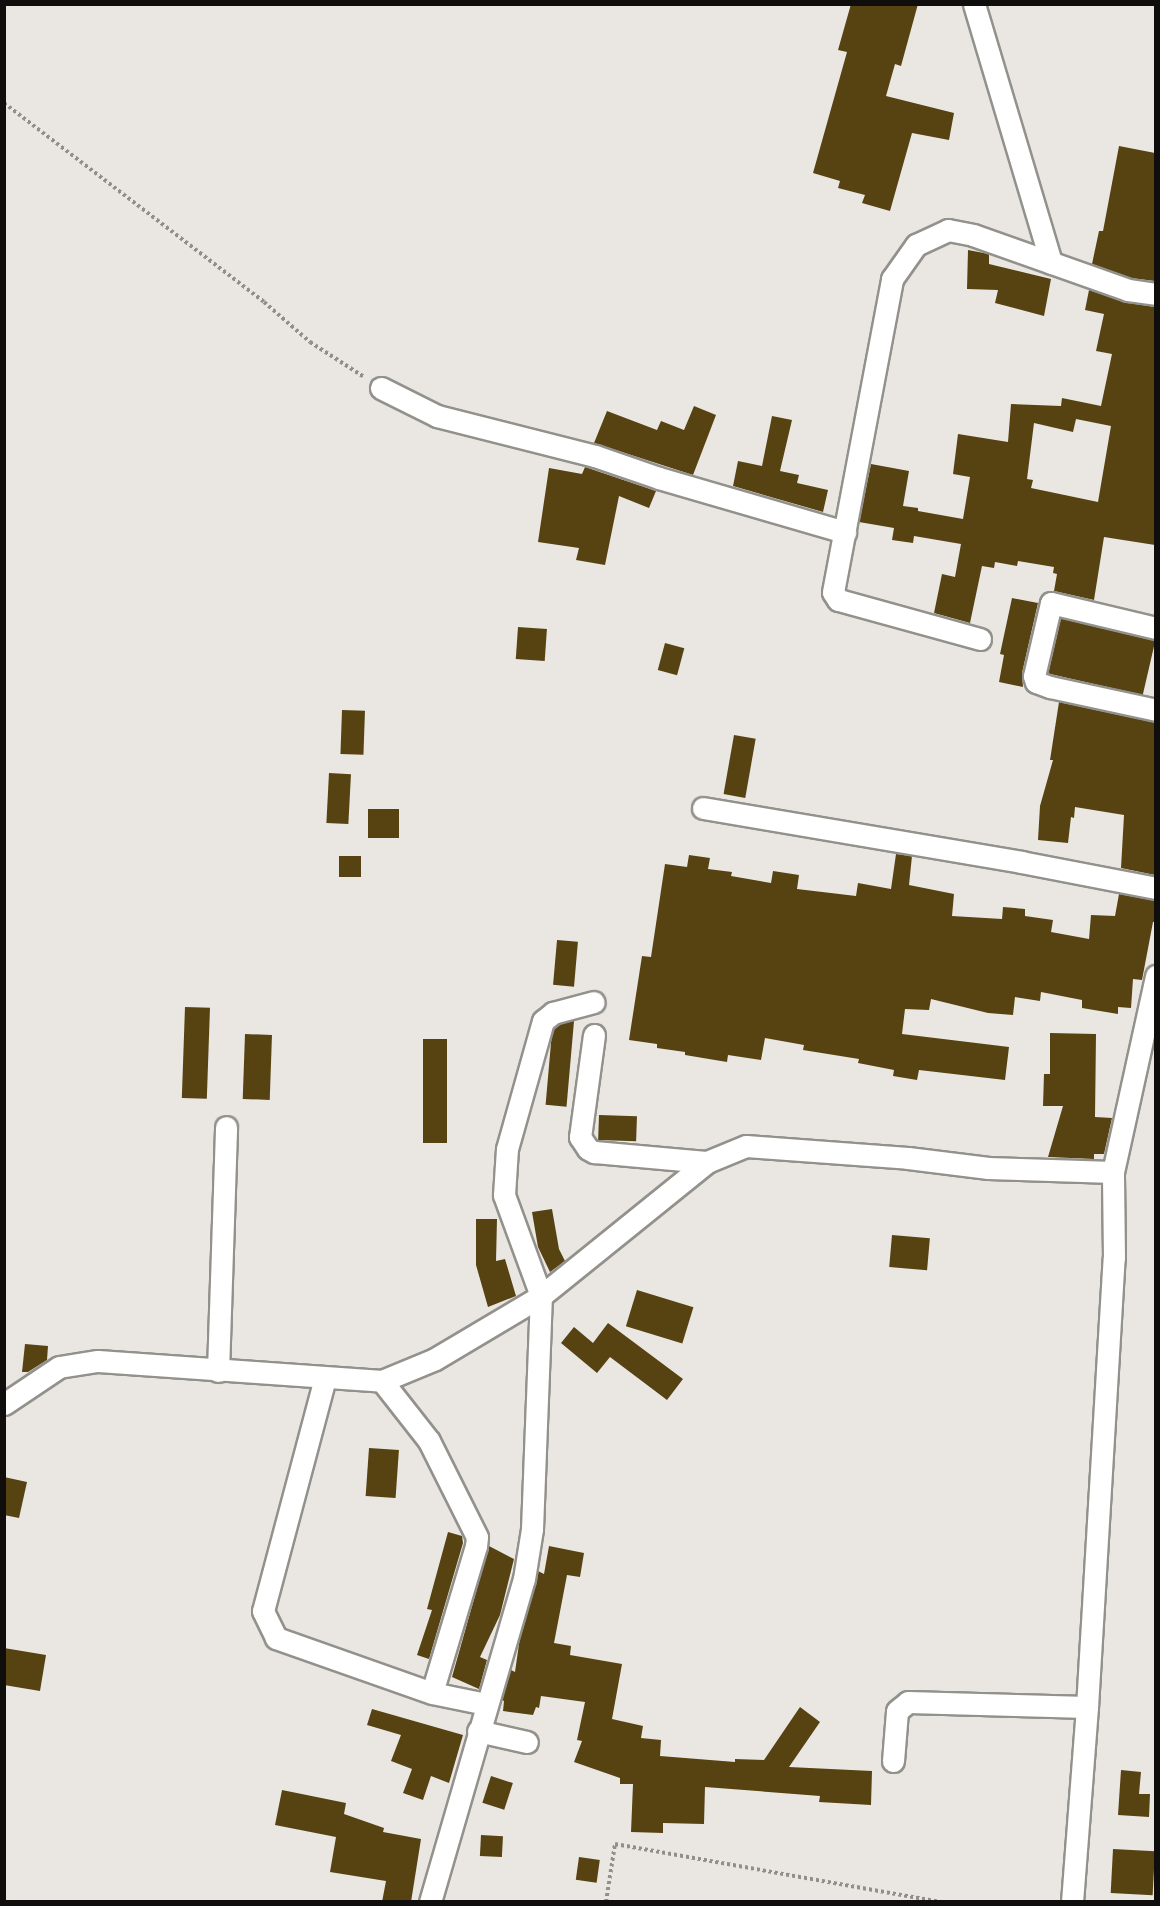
<!DOCTYPE html>
<html>
<head>
<meta charset="utf-8">
<style>
  body { margin:0 }
  #map { position:relative; width:1160px; height:1906px; overflow:hidden; background:#eae7e2; font-family:"IBM Plex Sans",sans-serif }
  div>[style] { position:absolute }
  .building>* { inset:0; background:#564311; transform-origin:0 0 }
  .path>* { height:4px; margin-top:-2px; transform-origin:0; background:repeating-linear-gradient(90deg,#918f8c 0 3px,transparent 0 6px) }
  .roads { filter:drop-shadow(2px 0 #93918c) drop-shadow(-2px 0 #93918c) drop-shadow(0 2px #93918c) drop-shadow(0 -2px #93918c) }
  .minor>* { height:21px; margin:-10.5px; padding:0 10.5px; transform-origin:10.5px; border-radius:10.5px; background:#fff }
  span { translate:-50% -50%; white-space:nowrap; text-align:center; line-height:1.15; -webkit-text-stroke:6px #eae7e2; paint-order:stroke }
  .frame { position:absolute; inset:0; border:6px solid #0f0e0d; pointer-events:none }
</style>
</head>
<body>
<div id="map">
  <div class="building">
    <i style="clip-path:polygon(851px 4px,918px 4px,901px 66px,895px 64px,886px 96px,954px 113px,949px 140px,912px 133px,890px 211px,862px 203px,865px 195px,838px 188px,840px 181px,813px 173px,847px 52px,838px 50px)"></i>
    <i style="clip-path:polygon(1119px 146px,1155px 153px,1155px 281px,1131px 278px,1092px 264px,1099px 231px,1103px 231px)"></i>
    <i style="clip-path:polygon(968px 250px,989px 254px,989px 264px,1051px 279px,1044px 316px,995px 303px,998px 290px,967px 289px)"></i>
    <i style="clip-path:polygon(evenodd,1089px 290px,1124px 302px,1155px 307px,1155px 545px,1104px 537px,1094px 600px,1054px 591px,1057px 574px,1053px 573px,1054px 567px,1018px 561px,1017px 566px,995px 562px,994px 568px,982px 566px,970px 623px,934px 613px,942px 574px,955px 577px,961px 544px,914px 536px,913px 543px,892px 540px,894px 528px,859px 522px,871px 464px,909px 471px,903px 506px,918px 508px,918px 511px,963px 519px,970px 477px,953px 474px,958px 434px,1008px 442px,1011px 404px,1061px 406px,1062px 398px,1101px 406px,1112px 354px,1096px 351px,1104px 314px,1085px 310px,1089px 290px,1076px 419px,1111px 426px,1098px 502px,1031px 488px,1033px 480px,1027px 479px,1034px 423px,1073px 432px,1076px 419px)"></i>
    <i style="clip-path:polygon(694px 406px,716px 415px,693px 475px,594px 443px,607px 411px,657px 430px,661px 421px,684px 430px)"></i>
    <i style="clip-path:polygon(772px 416px,792px 420px,780px 471px,799px 475px,797px 483px,828px 490px,823px 512px,733px 486px,738px 461px,762px 466px)"></i>
    <i style="clip-path:polygon(585px 467px,656px 491px,649px 508px,619px 496px,605px 565px,576px 560px,579px 548px,538px 542px,549px 468px,582px 474px)"></i>
    <i style="clip-path:polygon(1012px 598px,1038px 603px,1022px 673px,1023px 687px,999px 682px,1004px 655px,1000px 654px)"></i>
    <i style="left:1061px;top:618px;width:97px;height:57px;rotate:13deg"></i>
    <i style="left:518px;top:627px;width:29px;height:32px;rotate:4deg"></i>
    <i style="left:665px;top:643px;width:20px;height:28px;rotate:15deg"></i>
    <i style="clip-path:polygon(1059px 702px,1155px 722px,1155px 875px,1121px 868px,1124px 815px,1075px 807px,1074px 818px,1071px 817px,1068px 843px,1038px 840px,1040px 806px,1053px 760px,1050px 760px)"></i>
    <i style="left:342px;top:710px;width:23px;height:44px;rotate:2deg"></i>
    <i style="left:734px;top:735px;width:22px;height:60px;rotate:10deg"></i>
    <i style="left:329px;top:773px;width:22px;height:50px;rotate:3deg"></i>
    <i style="left:368px;top:809px;width:31px;height:29px"></i>
    <i style="clip-path:polygon(896px 854px,912px 856px,909px 885px,954px 894px,952px 916px,1002px 919px,1003px 907px,1025px 909px,1025px 916px,1053px 920px,1051px 932px,1089px 939px,1091px 915px,1115px 916px,1119px 894px,1155px 900px,1155px 922px,1153px 922px,1142px 980px,1133px 979px,1131px 1008px,1118px 1007px,1118px 1014px,1082px 1008px,1082px 1000px,1041px 992px,1040px 1001px,1015px 997px,1013px 1015px,988px 1013px,931px 999px,929px 1010px,905px 1009px,902px 1034px,1009px 1047px,1005px 1080px,919px 1070px,917px 1080px,893px 1076px,894px 1070px,858px 1063px,859px 1059px,803px 1050px,804px 1045px,765px 1038px,761px 1060px,728px 1055px,727px 1062px,685px 1055px,685px 1052px,657px 1048px,657px 1044px,629px 1040px,642px 956px,651px 957px,665px 864px,687px 867px,689px 855px,710px 858px,708px 869px,732px 872px,731px 876px,771px 883px,773px 871px,799px 875px,797px 889px,856px 896px,858px 883px,891px 889px)"></i>
    <i style="left:339px;top:856px;width:22px;height:21px"></i>
    <i style="left:557px;top:940px;width:21px;height:45px;rotate:5deg"></i>
    <i style="left:185px;top:1007px;width:25px;height:91px;rotate:2deg"></i>
    <i style="left:574px;top:1021px;width:86px;height:21px;rotate:95deg"></i>
    <i style="clip-path:polygon(1050px 1033px,1096px 1034px,1095px 1117px,1112px 1118px,1104px 1154px,1094px 1154px,1094px 1159px,1048px 1157px,1063px 1106px,1043px 1106px,1044px 1074px,1050px 1074px)"></i>
    <i style="left:245px;top:1034px;width:27px;height:65px;rotate:2deg"></i>
    <i style="left:423px;top:1039px;width:24px;height:104px"></i>
    <i style="left:599px;top:1115px;width:38px;height:25px;rotate:2deg"></i>
    <i style="clip-path:polygon(552px 1209px,559px 1249px,565px 1261px,550px 1272px,538px 1247px,532px 1212px)"></i>
    <i style="clip-path:polygon(476px 1219px,497px 1219px,496px 1261px,505px 1259px,516px 1296px,488px 1307px,476px 1265px)"></i>
    <i style="left:892px;top:1235px;width:38px;height:32px;rotate:5deg"></i>
    <i style="left:637px;top:1290px;width:59px;height:38px;rotate:17deg"></i>
    <i style="clip-path:polygon(608px 1323px,683px 1379px,667px 1400px,610px 1357px,597px 1373px,561px 1343px,574px 1327px,593px 1343px)"></i>
    <i style="clip-path:polygon(25px 1344px,48px 1346px,47px 1360px,28px 1372px,22px 1372px)"></i>
    <i style="left:369px;top:1448px;width:30px;height:48px;rotate:4deg"></i>
    <i style="clip-path:polygon(4px 1477px,27px 1482px,19px 1518px,4px 1515px)"></i>
    <i style="clip-path:polygon(448px 1532px,462px 1536px,463px 1543px,429px 1659px,417px 1655px,432px 1610px,427px 1609px)"></i>
    <i style="clip-path:polygon(489px 1546px,514px 1559px,500px 1615px,480px 1657px,487px 1660px,479px 1689px,452px 1677px)"></i>
    <i style="clip-path:polygon(549px 1546px,584px 1553px,580px 1577px,567px 1575px,554px 1643px,571px 1646px,570px 1655px,622px 1664px,612px 1719px,643px 1726px,641px 1738px,661px 1740px,660px 1756px,735px 1762px,735px 1759px,764px 1760px,800px 1707px,820px 1722px,789px 1767px,872px 1771px,871px 1805px,819px 1802px,820px 1796px,705px 1787px,704px 1824px,663px 1823px,663px 1833px,631px 1832px,633px 1784px,620px 1784px,620px 1778px,574px 1762px,582px 1741px,577px 1740px,585px 1702px,541px 1696px,539px 1708px,536px 1707px,533px 1715px,503px 1711px,504px 1701px,502px 1700px,511px 1670px,515px 1672px,520px 1637px,538px 1571px,544px 1574px)"></i>
    <i style="clip-path:polygon(4px 1648px,46px 1655px,40px 1691px,4px 1685px)"></i>
    <i style="clip-path:polygon(372px 1709px,463px 1735px,449px 1783px,431px 1776px,423px 1800px,403px 1793px,412px 1769px,391px 1761px,401px 1735px,367px 1725px)"></i>
    <i style="clip-path:polygon(1121px 1770px,1141px 1772px,1139px 1794px,1150px 1794px,1149px 1817px,1118px 1815px)"></i>
    <i style="left:491px;top:1776px;width:23px;height:28px;rotate:18deg"></i>
    <i style="clip-path:polygon(282px 1790px,346px 1803px,344px 1814px,384px 1828px,383px 1832px,421px 1839px,411px 1902px,382px 1902px,386px 1881px,330px 1872px,336px 1837px,275px 1825px)"></i>
    <i style="left:481px;top:1835px;width:22px;height:21px;rotate:3deg"></i>
    <i style="left:1113px;top:1849px;width:42px;height:44px;rotate:3deg"></i>
    <i style="left:579px;top:1857px;width:21px;height:23px;rotate:8deg"></i>
  </div>
  <div class="path">
    <i style="left:4px;top:103px;width:327px;rotate:37.4deg"></i>
    <i style="left:264px;top:302px;width:61px;rotate:41deg"></i>
    <i style="left:310px;top:342px;width:64px;rotate:32.9deg"></i>
    <i style="left:606px;top:1902px;width:59px;rotate:-81.2deg"></i>
    <i style="left:615px;top:1844px;width:331px;rotate:10.1deg"></i>
  </div>
  <div class="roads">
    <div class="minor">
      <i style="left:974px;top:4px;width:270px;rotate:73.4deg"></i>
      <i style="left:381px;top:388px;width:63px;rotate:26.6deg"></i>
      <i style="left:437px;top:416px;width:163px;rotate:14.2deg"></i>
      <i style="left:595px;top:456px;width:68px;rotate:19deg"></i>
      <i style="left:659px;top:478px;width:194px;rotate:16.2deg"></i>
      <i style="left:1156px;top:628px;width:108px;rotate:-166.6deg"></i>
      <i style="left:1051px;top:603px;width:75px;rotate:103.1deg"></i>
      <i style="left:1034px;top:676px;width:6px;rotate:72deg"></i>
      <i style="left:1036px;top:682px;width:15px;rotate:20deg"></i>
      <i style="left:1050px;top:687px;width:108px;rotate:12.2deg"></i>
      <i style="left:980px;top:639px;width:147px;rotate:-164.6deg"></i>
      <i style="left:838px;top:600px;width:9px;rotate:-122deg"></i>
      <i style="left:833px;top:592px;width:319px;rotate:-79.3deg"></i>
      <i style="left:892px;top:279px;width:42px;rotate:-54.8deg"></i>
      <i style="left:916px;top:245px;width:35px;rotate:-25deg"></i>
      <i style="left:948px;top:230px;width:25px;rotate:11deg"></i>
      <i style="left:973px;top:235px;width:164px;rotate:19.5deg"></i>
      <i style="left:1128px;top:290px;width:28px;rotate:8deg"></i>
      <i style="left:703px;top:808px;width:323px;rotate:9.6deg"></i>
      <i style="left:1021px;top:862px;width:137px;rotate:10.9deg"></i>
      <i style="left:594px;top:1035px;width:103px;rotate:97.8deg"></i>
      <i style="left:580px;top:1137px;width:14px;rotate:56deg"></i>
      <i style="left:588px;top:1149px;width:7px;rotate:27deg"></i>
      <i style="left:594px;top:1152px;width:113px;rotate:5.1deg"></i>
      <i style="left:218px;top:1371px;width:244px;rotate:-88.1deg"></i>
      <i style="left:325px;top:1378px;width:241px;rotate:104.9deg"></i>
      <i style="left:263px;top:1611px;width:30px;rotate:64deg"></i>
      <i style="left:276px;top:1638px;width:165px;rotate:19.4deg"></i>
      <i style="left:382px;top:1381px;width:76px;rotate:51.9deg"></i>
      <i style="left:429px;top:1441px;width:107px;rotate:63.4deg"></i>
      <i style="left:477px;top:1537px;width:9px;rotate:96deg"></i>
      <i style="left:476px;top:1546px;width:153px;rotate:106.7deg"></i>
      <i style="left:432px;top:1693px;width:55px;rotate:11.5deg"></i>
      <i style="left:4px;top:1404px;width:66px;rotate:-33.9deg"></i>
      <i style="left:59px;top:1367px;width:39px;rotate:-9deg"></i>
      <i style="left:98px;top:1361px;width:285px;rotate:4deg"></i>
      <i style="left:382px;top:1381px;width:57px;rotate:-22.5deg"></i>
      <i style="left:435px;top:1359px;width:123px;rotate:-30.7deg"></i>
      <i style="left:541px;top:1296px;width:213px;rotate:-38.9deg"></i>
      <i style="left:707px;top:1162px;width:42px;rotate:-22.3deg"></i>
      <i style="left:746px;top:1146px;width:162px;rotate:4.2deg"></i>
      <i style="left:908px;top:1158px;width:81px;rotate:7.1deg"></i>
      <i style="left:988px;top:1168px;width:125px;rotate:1.8deg"></i>
      <i style="left:478px;top:1731px;width:50px;rotate:12.7deg"></i>
      <i style="left:893px;top:1761px;width:50px;rotate:-85.4deg"></i>
      <i style="left:897px;top:1711px;width:14px;rotate:-39deg"></i>
      <i style="left:908px;top:1702px;width:179px;rotate:1.6deg"></i>
      <i style="left:430px;top:1902px;width:336px;rotate:-73.8deg"></i>
      <i style="left:524px;top:1579px;width:51px;rotate:-80.9deg"></i>
      <i style="left:532px;top:1529px;width:233px;rotate:-87.8deg"></i>
      <i style="left:541px;top:1296px;width:108px;rotate:-110.1deg"></i>
      <i style="left:504px;top:1195px;width:46px;rotate:-86.3deg"></i>
      <i style="left:507px;top:1149px;width:133px;rotate:-74.3deg"></i>
      <i style="left:543px;top:1021px;width:13px;rotate:-39deg"></i>
      <i style="left:553px;top:1013px;width:42px;rotate:-15deg"></i>
      <i style="left:1072px;top:1902px;width:196px;rotate:-85.6deg"></i>
      <i style="left:1087px;top:1707px;width:450px;rotate:-86.6deg"></i>
      <i style="left:1114px;top:1258px;width:86px;rotate:-90.7deg"></i>
      <i style="left:1113px;top:1172px;width:201px;rotate:-77.6deg"></i>
    </div>
  </div>
  <div class="frame"></div>
</div>
</body>
</html>
